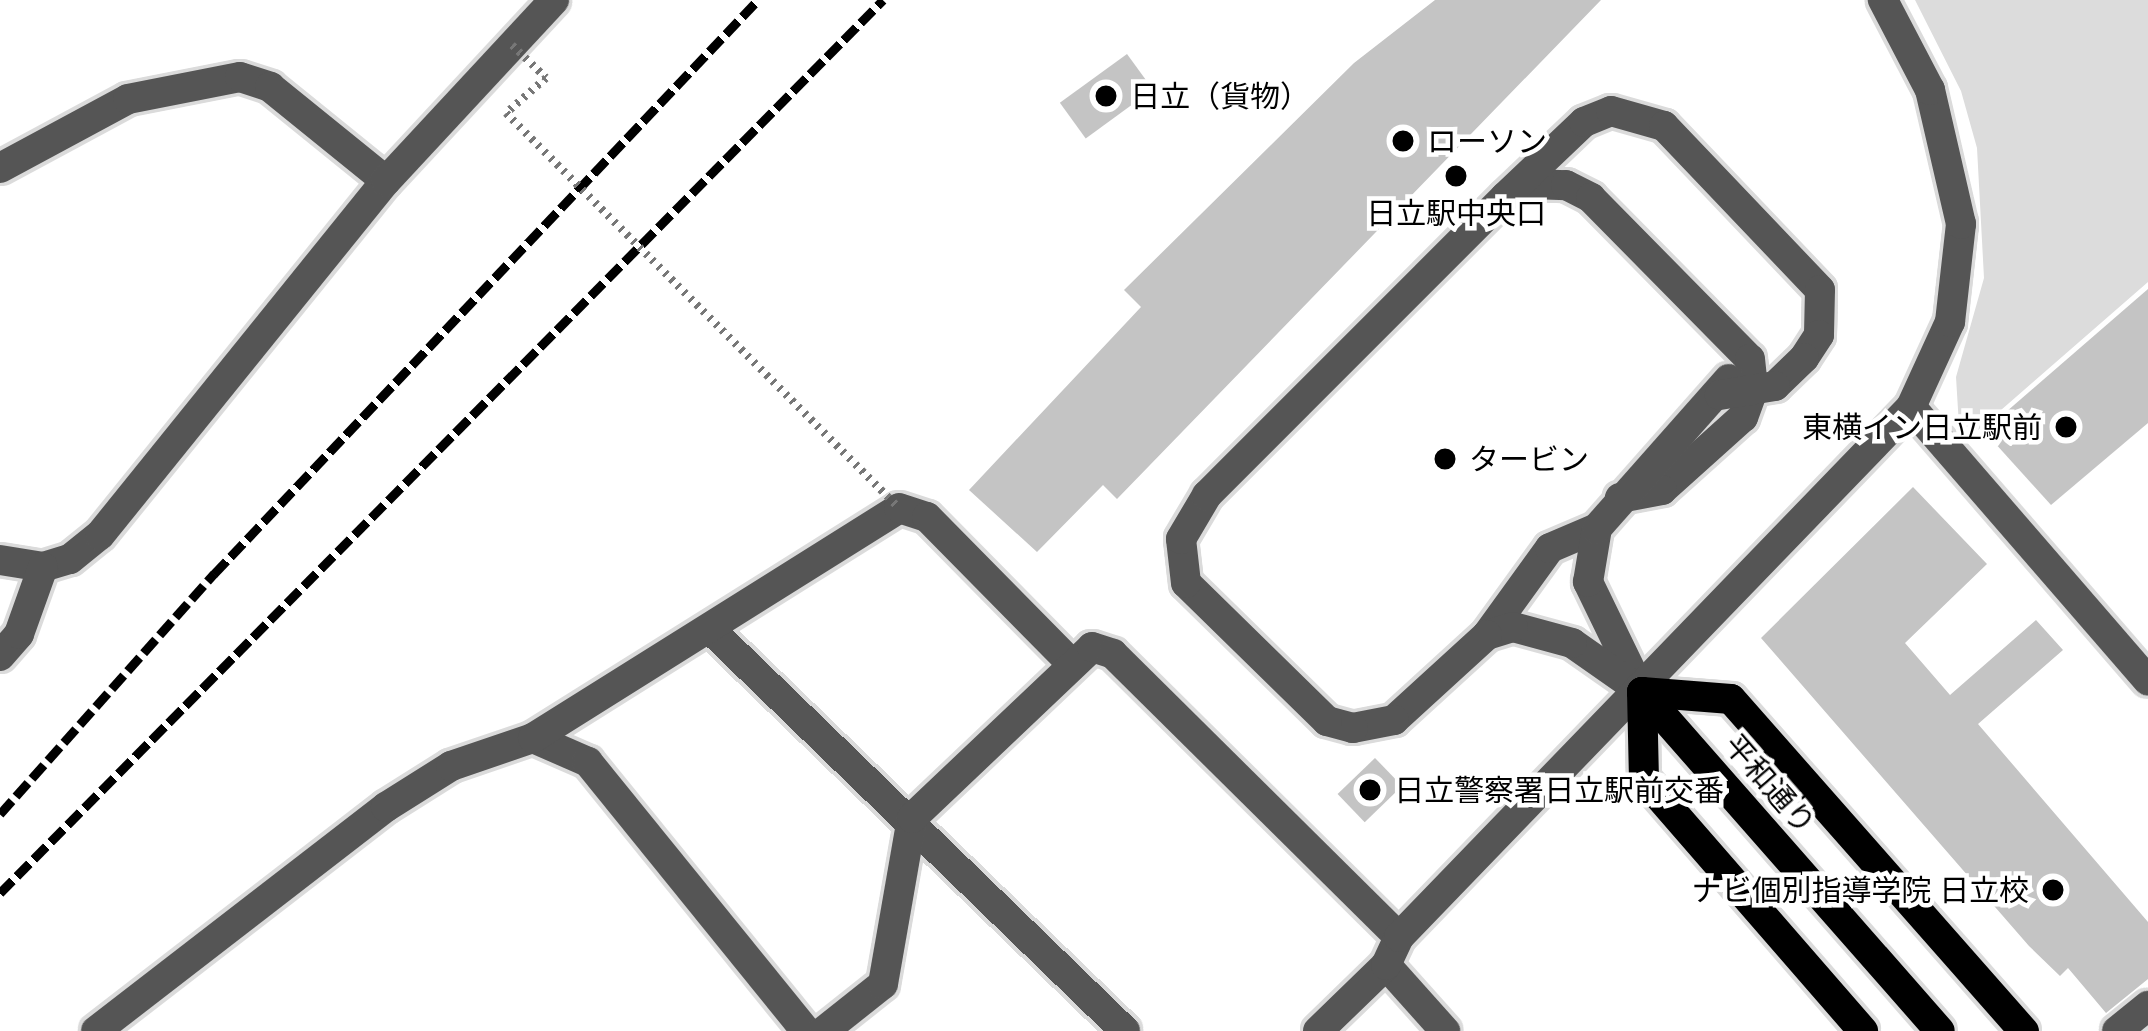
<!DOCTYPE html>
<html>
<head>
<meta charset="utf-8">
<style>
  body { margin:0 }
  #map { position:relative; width:2148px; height:1031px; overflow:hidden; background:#fff; font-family:"Golos Text","Noto Sans JP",sans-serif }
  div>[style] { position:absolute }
  .green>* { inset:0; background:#dcdcdc }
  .building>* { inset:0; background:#c4c4c4; transform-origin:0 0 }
  .roads { filter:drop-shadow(3px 0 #dbdbdb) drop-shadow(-3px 0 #dbdbdb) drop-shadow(0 3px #dbdbdb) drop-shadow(0 -3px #dbdbdb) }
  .minor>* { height:30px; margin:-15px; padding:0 15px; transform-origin:15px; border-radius:15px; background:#555 }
  .major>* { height:30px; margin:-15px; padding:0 15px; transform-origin:15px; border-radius:15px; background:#000 }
  .rail>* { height:9px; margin-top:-4.5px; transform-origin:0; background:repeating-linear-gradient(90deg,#000 0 18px,transparent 0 24px) }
  .path-bridge>* { height:8px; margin-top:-4px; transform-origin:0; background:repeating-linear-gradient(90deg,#777 0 3px,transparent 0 9px) }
  .dots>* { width:33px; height:33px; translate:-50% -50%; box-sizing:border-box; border:6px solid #fff; border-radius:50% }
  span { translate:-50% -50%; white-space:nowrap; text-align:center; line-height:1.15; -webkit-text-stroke:9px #fff; paint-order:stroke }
  .poi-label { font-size:30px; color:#000 }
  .left { translate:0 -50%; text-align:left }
  .right { translate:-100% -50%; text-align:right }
  .street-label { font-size:30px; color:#000 }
</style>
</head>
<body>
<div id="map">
  <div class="green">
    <i style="clip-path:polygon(1915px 0,2148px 0,2148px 282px,1969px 438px,1959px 426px,1956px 377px,1984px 278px,1977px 148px,1961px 91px)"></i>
  </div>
  <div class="building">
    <i style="clip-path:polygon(1435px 0,1601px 0,1117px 499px,1103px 485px,1037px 552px,969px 490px,1141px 307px,1124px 290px,1354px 63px)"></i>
    <i style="left:1127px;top:54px;width:44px;height:83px;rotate:54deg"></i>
    <i style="clip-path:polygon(2148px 289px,2148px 423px,2051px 505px,1984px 431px)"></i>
    <i style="clip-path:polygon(1913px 487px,1987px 564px,1905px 643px,1950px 695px,2036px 620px,2063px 650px,1978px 724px,2148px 922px,2148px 979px,2106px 1013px,2068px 968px,2060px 976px,2029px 946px,1761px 638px)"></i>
    <i style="left:1375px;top:758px;width:39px;height:52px;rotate:46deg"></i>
  </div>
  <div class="roads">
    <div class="minor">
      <i style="left:0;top:168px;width:145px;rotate:-28.3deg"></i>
      <i style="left:128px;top:99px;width:114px;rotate:-11.1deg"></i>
      <i style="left:240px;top:77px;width:32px;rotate:18deg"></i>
      <i style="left:270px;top:87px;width:149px;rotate:39deg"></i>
      <i style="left:1510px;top:195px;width:25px;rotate:-26deg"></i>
      <i style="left:1533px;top:184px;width:33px;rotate:2deg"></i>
      <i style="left:1566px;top:185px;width:28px;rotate:27deg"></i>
      <i style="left:1591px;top:198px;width:226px;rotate:45.4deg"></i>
      <i style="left:1750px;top:359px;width:31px;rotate:84deg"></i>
      <i style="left:1753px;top:390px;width:29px;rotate:110deg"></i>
      <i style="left:1743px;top:417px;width:109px;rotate:138deg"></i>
      <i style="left:1662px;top:490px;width:43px;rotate:169.2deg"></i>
      <i style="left:1911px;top:407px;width:362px;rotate:49.1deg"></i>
      <i style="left:0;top:560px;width:44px;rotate:9.2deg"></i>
      <i style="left:43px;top:567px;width:28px;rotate:-17deg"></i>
      <i style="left:70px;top:559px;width:38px;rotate:-39deg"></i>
      <i style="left:100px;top:535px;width:455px;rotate:-51.1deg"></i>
      <i style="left:386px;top:181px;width:247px;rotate:-47.1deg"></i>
      <i style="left:712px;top:631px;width:575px;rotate:44.08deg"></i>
      <i style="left:1487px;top:635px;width:107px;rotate:-54.1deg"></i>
      <i style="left:1550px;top:548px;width:51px;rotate:-23.1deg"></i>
      <i style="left:0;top:656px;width:29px;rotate:-49deg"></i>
      <i style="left:19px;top:634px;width:71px;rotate:-70.3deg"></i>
      <i style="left:1639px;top:687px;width:117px;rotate:-115.9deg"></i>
      <i style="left:1588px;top:582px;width:55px;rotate:-80.5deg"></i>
      <i style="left:1597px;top:528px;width:199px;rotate:-48.5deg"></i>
      <i style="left:1642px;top:692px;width:85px;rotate:-145deg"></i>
      <i style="left:1572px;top:643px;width:61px;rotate:-164.8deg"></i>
      <i style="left:1513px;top:627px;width:27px;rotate:163deg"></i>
      <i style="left:1487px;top:635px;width:126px;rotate:137.6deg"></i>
      <i style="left:1394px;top:720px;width:42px;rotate:169deg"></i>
      <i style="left:1353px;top:728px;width:27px;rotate:-165deg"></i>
      <i style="left:1327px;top:721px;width:197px;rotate:-135.6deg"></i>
      <i style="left:1186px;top:583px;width:44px;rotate:-96.5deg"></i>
      <i style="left:1181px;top:539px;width:51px;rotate:-59.4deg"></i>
      <i style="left:1207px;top:495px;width:421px;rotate:-45deg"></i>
      <i style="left:1505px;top:197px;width:109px;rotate:-43.5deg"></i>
      <i style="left:1584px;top:122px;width:29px;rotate:-22deg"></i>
      <i style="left:1611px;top:111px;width:55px;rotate:15.8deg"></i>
      <i style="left:1664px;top:126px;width:226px;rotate:46.4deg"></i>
      <i style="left:1820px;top:290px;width:45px;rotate:91.3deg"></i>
      <i style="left:1819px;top:335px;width:27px;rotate:123deg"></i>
      <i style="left:1804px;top:358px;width:40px;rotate:136deg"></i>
      <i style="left:1775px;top:386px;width:56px;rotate:170.7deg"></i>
      <i style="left:533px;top:738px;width:60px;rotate:23.6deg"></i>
      <i style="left:588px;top:762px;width:346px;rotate:51deg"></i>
      <i style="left:1386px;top:965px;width:89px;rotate:48.2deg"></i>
      <i style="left:96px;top:1031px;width:366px;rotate:-37.7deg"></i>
      <i style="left:386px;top:807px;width:77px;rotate:-32.2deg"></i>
      <i style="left:451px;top:766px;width:87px;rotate:-18.9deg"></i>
      <i style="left:533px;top:738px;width:432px;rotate:-32.1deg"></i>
      <i style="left:899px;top:508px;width:29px;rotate:18deg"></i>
      <i style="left:927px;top:517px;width:204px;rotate:45.4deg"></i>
      <i style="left:824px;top:1031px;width:75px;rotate:-38.5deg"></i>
      <i style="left:883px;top:984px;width:169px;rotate:-80.1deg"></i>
      <i style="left:912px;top:818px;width:248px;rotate:-43.5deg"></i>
      <i style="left:1092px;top:647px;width:22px;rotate:18deg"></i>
      <i style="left:1113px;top:654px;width:402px;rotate:44.7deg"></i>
      <i style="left:1318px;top:1031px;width:95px;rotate:-44.1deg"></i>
      <i style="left:1386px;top:965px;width:31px;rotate:-65deg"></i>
      <i style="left:1399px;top:937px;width:737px;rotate:-45.99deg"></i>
      <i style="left:1911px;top:407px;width:94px;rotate:-65.4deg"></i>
      <i style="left:1950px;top:322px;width:99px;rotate:-83.6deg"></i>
      <i style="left:1961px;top:224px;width:138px;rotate:-103deg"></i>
      <i style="left:1930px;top:90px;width:102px;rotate:-117.6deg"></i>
      <i style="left:2117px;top:1031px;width:40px;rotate:-39deg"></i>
    </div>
    <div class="major">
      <i style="left:1642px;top:692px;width:89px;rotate:4.5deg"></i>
      <i style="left:1731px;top:699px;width:443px;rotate:48.6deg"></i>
      <i style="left:1642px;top:692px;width:451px;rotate:48.7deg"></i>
      <i style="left:1642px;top:692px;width:87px;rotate:88.7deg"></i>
      <i style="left:1644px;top:779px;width:334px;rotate:49deg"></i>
    </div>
  </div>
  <div class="rail">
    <i style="left:0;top:814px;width:322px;rotate:-48.3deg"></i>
    <i style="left:214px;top:574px;width:791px;rotate:-46.54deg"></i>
    <i style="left:0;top:893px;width:1256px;rotate:-45.32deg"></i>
  </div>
  <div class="path-bridge">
    <i style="left:512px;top:45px;width:47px;rotate:44.1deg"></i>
    <i style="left:546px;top:78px;width:53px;rotate:138.8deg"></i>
    <i style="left:506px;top:113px;width:557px;rotate:45.15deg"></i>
  </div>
  <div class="dots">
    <i style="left:1106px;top:96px;background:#000"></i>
    <i style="left:1403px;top:141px;background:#000"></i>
    <i style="left:1456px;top:176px;background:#000"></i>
    <i style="left:2066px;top:427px;background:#000"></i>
    <i style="left:1445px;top:459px;background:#000"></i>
    <i style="left:1370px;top:790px;background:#000"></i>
    <i style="left:2053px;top:890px;background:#000"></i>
  </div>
  <div class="poi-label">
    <span class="left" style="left:1130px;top:96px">日立（貨物）</span>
    <span class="left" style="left:1427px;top:141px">ローソン</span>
    <span style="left:1456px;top:213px">日立駅中央口</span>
    <span class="right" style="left:2042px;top:427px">東横イン日立駅前</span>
    <span class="left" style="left:1469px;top:459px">タービン</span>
    <span class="left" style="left:1394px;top:790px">日立警察署日立駅前交番</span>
    <span class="right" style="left:2029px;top:890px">ナビ個別指導学院 日立校</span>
  </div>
  <div class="street-label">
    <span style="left:1770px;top:784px;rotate:49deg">平和通り</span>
  </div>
</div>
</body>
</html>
